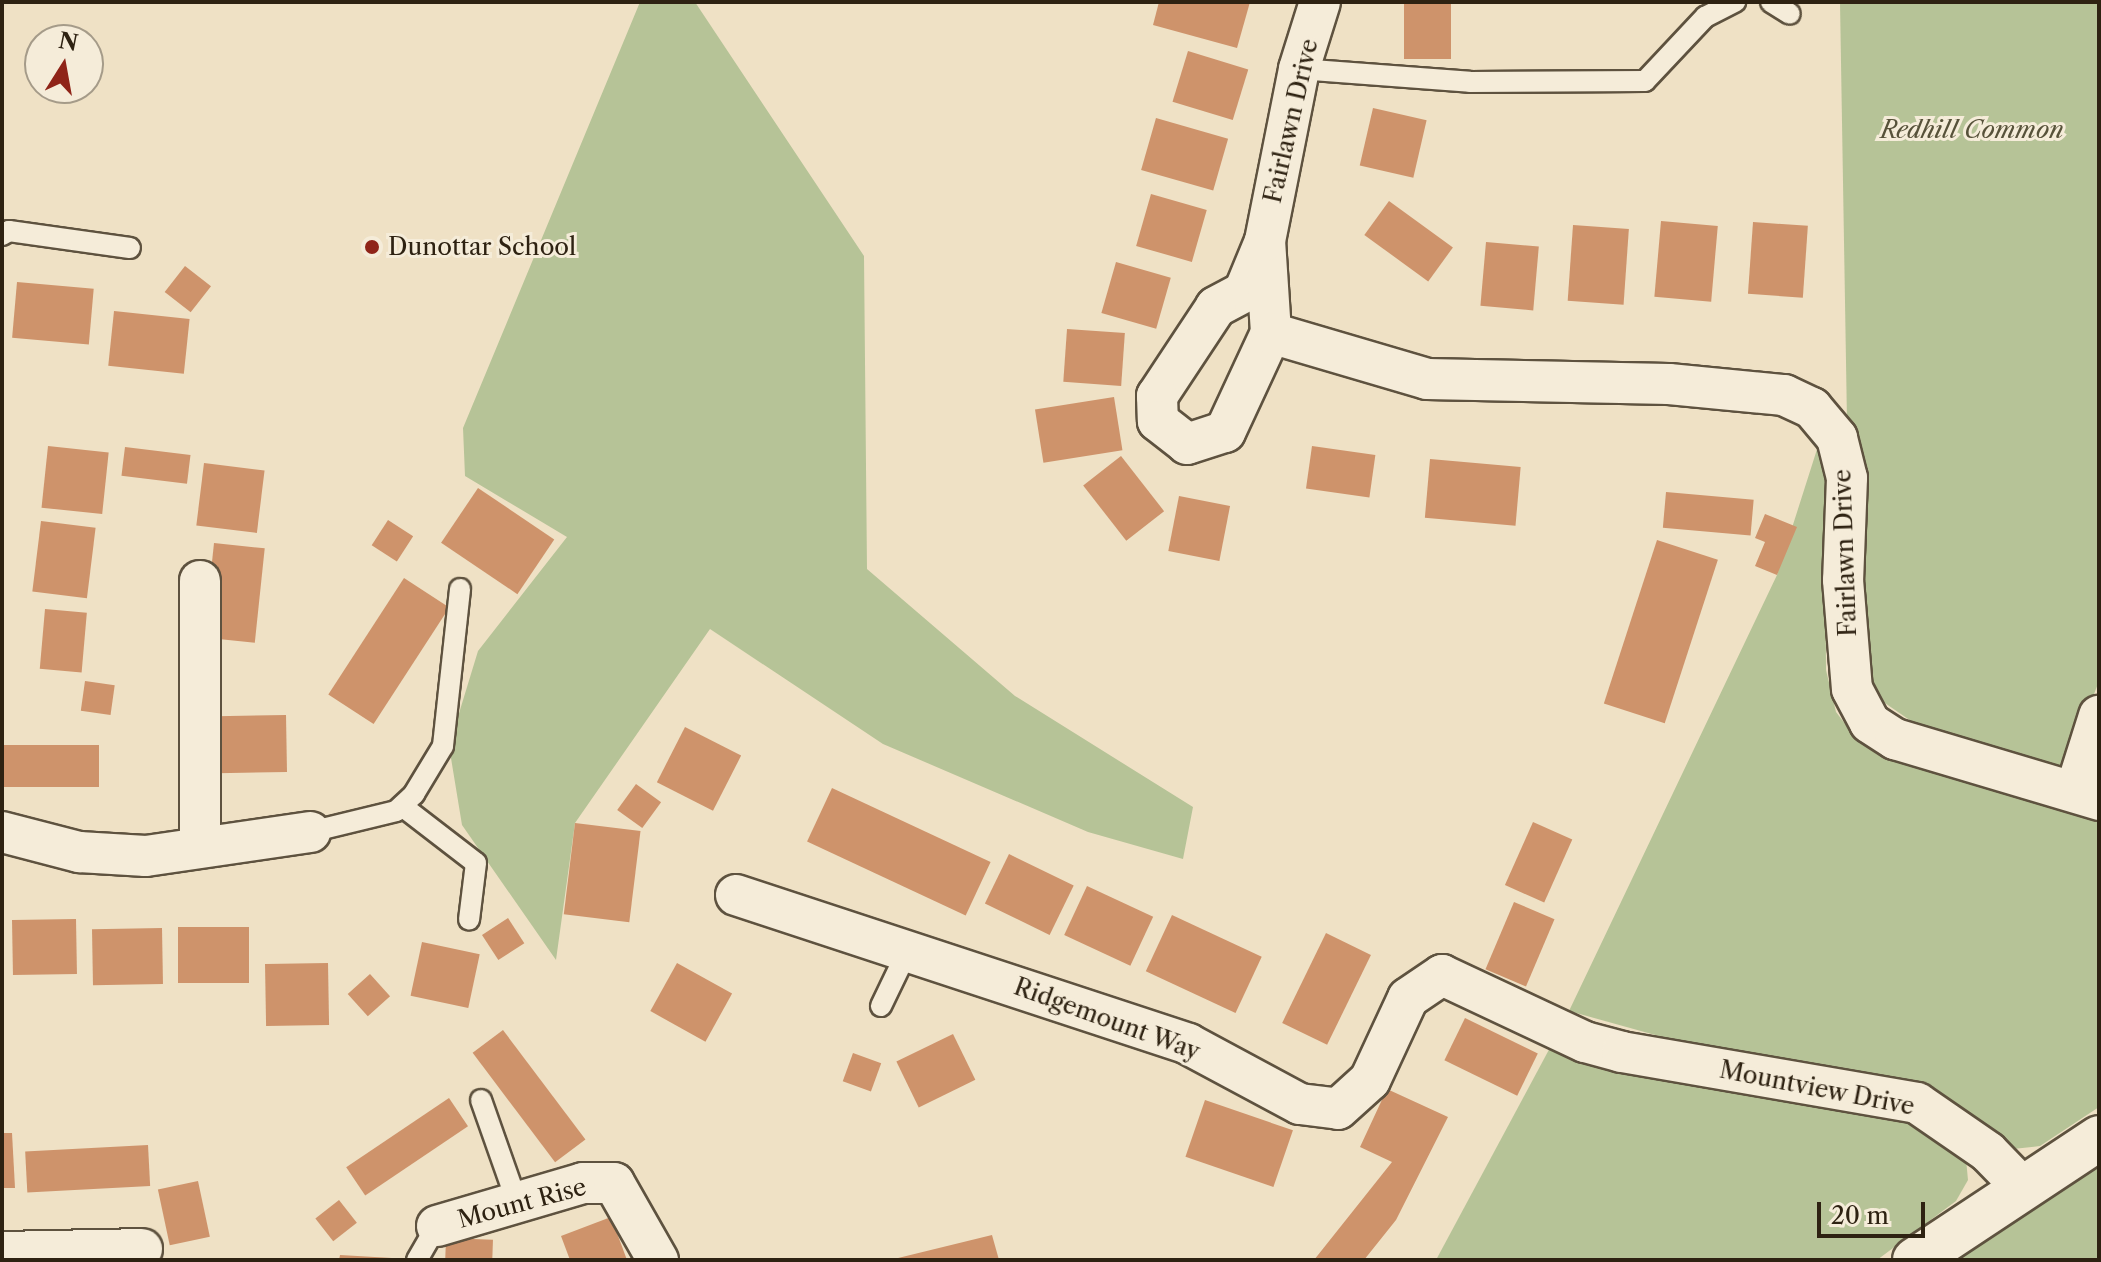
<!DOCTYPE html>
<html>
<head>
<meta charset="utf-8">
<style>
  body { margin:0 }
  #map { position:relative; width:2101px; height:1262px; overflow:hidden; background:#efe1c5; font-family:"Libre Caslon Text",serif }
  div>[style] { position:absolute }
  .green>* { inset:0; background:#b6c397 }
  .building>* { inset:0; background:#ce936b; transform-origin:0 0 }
  .roads { filter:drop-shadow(2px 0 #5e523f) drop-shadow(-2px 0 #5e523f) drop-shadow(0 2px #5e523f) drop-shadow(0 -2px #5e523f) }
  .service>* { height:20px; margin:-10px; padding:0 10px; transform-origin:10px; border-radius:10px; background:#f5ecd9 }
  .minor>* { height:40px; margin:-20px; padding:0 20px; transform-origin:20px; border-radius:20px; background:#f5ecd9 }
  .tertiary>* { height:44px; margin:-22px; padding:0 22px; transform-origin:22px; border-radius:22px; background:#f5ecd9 }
  .dots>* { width:22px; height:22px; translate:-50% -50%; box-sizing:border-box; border:4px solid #f5ecd9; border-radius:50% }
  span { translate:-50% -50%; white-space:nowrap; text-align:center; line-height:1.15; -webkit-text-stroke:6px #f5ecd9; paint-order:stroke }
  .street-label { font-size:24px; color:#2e2212 }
  .park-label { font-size:24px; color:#57523a; font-style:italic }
  .poi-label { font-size:24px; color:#2e2212 }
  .left { translate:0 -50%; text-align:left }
  .frame { position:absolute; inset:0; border:4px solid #2e2212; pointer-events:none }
  .north { position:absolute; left:24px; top:24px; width:80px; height:80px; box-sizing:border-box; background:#f5ecd9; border:2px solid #a59b89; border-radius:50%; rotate:11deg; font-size:22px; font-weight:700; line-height:32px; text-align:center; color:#2e2212 }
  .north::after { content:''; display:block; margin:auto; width:28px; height:36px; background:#8f2418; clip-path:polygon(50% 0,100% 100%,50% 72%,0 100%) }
  .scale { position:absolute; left:1817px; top:1202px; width:108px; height:36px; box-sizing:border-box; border:4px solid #2e2212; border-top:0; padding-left:10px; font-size:24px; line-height:28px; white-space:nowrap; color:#2e2212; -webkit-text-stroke:6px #f5ecd9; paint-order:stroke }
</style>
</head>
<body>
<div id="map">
  <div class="green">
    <i style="clip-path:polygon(640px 2px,695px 2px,864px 256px,867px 569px,1015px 696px,1193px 807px,1183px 859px,1088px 832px,883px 744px,710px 629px,575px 823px,556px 960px,462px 825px,449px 746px,478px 651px,567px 537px,465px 476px,463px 428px)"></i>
    <i style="clip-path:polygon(1840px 2px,2099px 2px,2099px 681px,2066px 768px,1911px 721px,1882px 701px,1864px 668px,1847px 421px)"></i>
    <i style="clip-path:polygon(1819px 443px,1825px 474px,1826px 670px,1836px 712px,1859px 742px,2099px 812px,2099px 1107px,2040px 1146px,2013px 1149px,1947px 1101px,1901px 1078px,1666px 1038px,1569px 1011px,1777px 575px)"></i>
    <i style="clip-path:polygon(1552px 1044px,1917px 1120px,1966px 1159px,1968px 1180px,1956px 1201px,1877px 1260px,1436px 1260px)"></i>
    <i style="clip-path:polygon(2099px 1164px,2099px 1260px,1958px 1260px,2012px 1224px)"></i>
  </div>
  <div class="building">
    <i style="clip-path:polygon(1159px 2px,1250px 2px,1237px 48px,1153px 25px)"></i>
    <i style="left:1404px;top:2px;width:47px;height:57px"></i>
    <i style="left:1188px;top:51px;width:63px;height:53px;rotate:17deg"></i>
    <i style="left:1373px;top:108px;width:55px;height:59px;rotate:13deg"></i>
    <i style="left:1156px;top:118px;width:75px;height:54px;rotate:16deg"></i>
    <i style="left:1151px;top:194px;width:58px;height:54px;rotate:16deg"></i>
    <i style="left:1389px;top:201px;width:79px;height:42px;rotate:36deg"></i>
    <i style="left:1661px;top:221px;width:57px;height:76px;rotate:5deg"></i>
    <i style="left:1753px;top:222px;width:55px;height:72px;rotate:4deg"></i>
    <i style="left:1573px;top:225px;width:56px;height:76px;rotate:4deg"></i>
    <i style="left:1486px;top:242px;width:53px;height:64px;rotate:5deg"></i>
    <i style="left:1116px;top:262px;width:57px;height:53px;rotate:16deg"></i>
    <i style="left:185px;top:266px;width:33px;height:33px;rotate:38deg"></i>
    <i style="left:17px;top:282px;width:77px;height:56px;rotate:5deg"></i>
    <i style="left:114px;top:311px;width:76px;height:55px;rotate:6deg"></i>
    <i style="left:1067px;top:329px;width:58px;height:53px;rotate:4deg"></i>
    <i style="left:1114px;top:397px;width:54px;height:80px;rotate:81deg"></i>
    <i style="left:48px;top:446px;width:61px;height:62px;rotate:6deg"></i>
    <i style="left:1312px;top:446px;width:64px;height:43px;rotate:8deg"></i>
    <i style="left:125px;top:447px;width:66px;height:29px;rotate:7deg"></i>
    <i style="left:1121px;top:456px;width:70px;height:48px;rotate:52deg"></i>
    <i style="left:1430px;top:459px;width:91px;height:59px;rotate:5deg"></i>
    <i style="left:204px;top:463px;width:61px;height:63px;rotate:7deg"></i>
    <i style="left:478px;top:488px;width:92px;height:66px;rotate:34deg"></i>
    <i style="left:1666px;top:492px;width:88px;height:36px;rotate:5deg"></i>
    <i style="left:1179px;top:496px;width:52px;height:56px;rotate:11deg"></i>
    <i style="clip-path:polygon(1765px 514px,1797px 527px,1777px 575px,1755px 566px,1765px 542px,1755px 538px)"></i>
    <i style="left:388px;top:520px;width:30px;height:30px;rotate:33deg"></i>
    <i style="left:41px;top:521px;width:55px;height:71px;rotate:7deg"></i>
    <i style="left:1657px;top:540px;width:64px;height:172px;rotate:18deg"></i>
    <i style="left:214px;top:543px;width:51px;height:95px;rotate:6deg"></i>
    <i style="left:404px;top:578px;width:54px;height:139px;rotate:33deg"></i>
    <i style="left:45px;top:609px;width:42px;height:60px;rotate:5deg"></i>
    <i style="left:85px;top:681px;width:30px;height:30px;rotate:8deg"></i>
    <i style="left:286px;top:715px;width:57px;height:70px;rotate:89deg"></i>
    <i style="left:685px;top:727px;width:63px;height:62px;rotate:27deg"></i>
    <i style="left:2px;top:745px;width:97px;height:42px"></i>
    <i style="left:636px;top:784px;width:31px;height:32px;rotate:36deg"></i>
    <i style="left:832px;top:788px;width:175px;height:59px;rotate:25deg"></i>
    <i style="left:1533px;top:822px;width:43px;height:69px;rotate:24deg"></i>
    <i style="left:575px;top:823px;width:66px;height:92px;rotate:7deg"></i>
    <i style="left:1009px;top:854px;width:72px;height:55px;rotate:26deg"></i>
    <i style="left:1087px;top:886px;width:73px;height:54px;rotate:25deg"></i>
    <i style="left:1514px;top:902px;width:44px;height:73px;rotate:23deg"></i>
    <i style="left:1172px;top:915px;width:99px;height:62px;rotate:25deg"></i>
    <i style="left:508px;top:918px;width:30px;height:31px;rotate:57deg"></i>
    <i style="left:76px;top:919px;width:55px;height:64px;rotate:89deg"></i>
    <i style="left:249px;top:927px;width:56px;height:71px;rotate:90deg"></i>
    <i style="left:162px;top:928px;width:56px;height:70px;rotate:89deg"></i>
    <i style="left:1326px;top:933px;width:50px;height:100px;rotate:26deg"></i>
    <i style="left:422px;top:942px;width:59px;height:55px;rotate:12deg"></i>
    <i style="left:328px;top:963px;width:62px;height:63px;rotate:89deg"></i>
    <i style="left:677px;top:963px;width:63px;height:55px;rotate:29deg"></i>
    <i style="left:370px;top:974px;width:30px;height:30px;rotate:48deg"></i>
    <i style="left:1465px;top:1018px;width:81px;height:47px;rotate:26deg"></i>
    <i style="left:503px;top:1030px;width:137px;height:38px;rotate:53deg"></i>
    <i style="left:953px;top:1034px;width:51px;height:63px;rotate:64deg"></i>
    <i style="left:853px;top:1053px;width:30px;height:30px;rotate:20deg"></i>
    <i style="clip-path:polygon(1387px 1089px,1448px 1117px,1396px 1220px,1364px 1260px,1314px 1260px,1392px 1162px,1360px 1147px)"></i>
    <i style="left:449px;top:1098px;width:34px;height:124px;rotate:56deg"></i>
    <i style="left:1205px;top:1100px;width:93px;height:60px;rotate:19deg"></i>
    <i style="clip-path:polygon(2px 1133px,12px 1133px,15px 1188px,2px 1188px)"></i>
    <i style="left:148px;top:1145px;width:41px;height:123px;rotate:87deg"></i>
    <i style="left:198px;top:1181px;width:57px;height:41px;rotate:78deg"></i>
    <i style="left:339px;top:1200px;width:29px;height:30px;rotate:52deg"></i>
    <i style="clip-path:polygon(611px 1217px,627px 1260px,570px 1260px,561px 1236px)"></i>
    <i style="clip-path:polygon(992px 1235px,999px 1260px,894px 1260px,894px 1259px)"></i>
    <i style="left:446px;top:1238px;width:47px;height:22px;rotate:2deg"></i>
    <i style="clip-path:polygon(340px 1255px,392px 1258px,391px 1260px,339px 1260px)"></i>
  </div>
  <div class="roads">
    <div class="service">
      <i style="left:1771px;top:2px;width:22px;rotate:32deg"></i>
      <i style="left:1299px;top:69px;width:171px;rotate:4.3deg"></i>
      <i style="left:1470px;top:82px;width:175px;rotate:-0.3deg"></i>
      <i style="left:1645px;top:81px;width:88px;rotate:-46.8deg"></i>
      <i style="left:1705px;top:17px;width:34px;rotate:-27deg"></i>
      <i style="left:2px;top:235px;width:8px;rotate:-30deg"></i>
      <i style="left:9px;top:231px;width:122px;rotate:8deg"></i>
      <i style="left:402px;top:806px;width:93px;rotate:37.6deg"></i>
      <i style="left:476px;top:863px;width:57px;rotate:97deg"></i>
      <i style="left:310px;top:832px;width:89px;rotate:-13.7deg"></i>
      <i style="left:396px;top:811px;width:25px;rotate:-43deg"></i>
      <i style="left:414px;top:794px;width:56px;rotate:-58.9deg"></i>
      <i style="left:443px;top:746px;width:158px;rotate:-83.8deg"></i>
      <i style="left:881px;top:1006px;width:62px;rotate:-64.3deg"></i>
      <i style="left:481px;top:1100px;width:108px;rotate:70.6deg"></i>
      <i style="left:417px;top:1260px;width:39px;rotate:-60deg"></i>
    </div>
    <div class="minor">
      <i style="left:1265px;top:241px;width:55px;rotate:112.4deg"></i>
      <i style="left:1244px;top:292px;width:32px;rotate:152deg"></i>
      <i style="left:1216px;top:307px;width:107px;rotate:123.5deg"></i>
      <i style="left:1157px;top:396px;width:25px;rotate:88deg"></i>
      <i style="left:1158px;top:421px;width:37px;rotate:38deg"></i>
      <i style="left:1187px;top:444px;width:40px;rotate:-18deg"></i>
      <i style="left:1225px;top:432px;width:109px;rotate:-65.1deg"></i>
      <i style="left:1271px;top:333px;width:92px;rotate:-93.7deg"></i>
      <i style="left:1265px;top:241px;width:175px;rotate:-78.8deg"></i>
      <i style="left:1299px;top:69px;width:70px;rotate:-72.6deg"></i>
      <i style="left:1271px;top:333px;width:163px;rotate:16.4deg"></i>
      <i style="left:1427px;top:379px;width:242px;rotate:1.2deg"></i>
      <i style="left:1669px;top:384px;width:116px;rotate:5.5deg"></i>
      <i style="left:1784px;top:395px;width:31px;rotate:25deg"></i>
      <i style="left:1812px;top:408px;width:39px;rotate:50deg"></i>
      <i style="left:1837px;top:438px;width:41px;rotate:76deg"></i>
      <i style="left:1847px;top:478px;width:102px;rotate:92.2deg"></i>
      <i style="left:1843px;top:580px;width:109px;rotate:85.3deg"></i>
      <i style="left:1852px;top:689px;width:38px;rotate:62deg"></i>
      <i style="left:1870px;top:723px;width:30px;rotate:33deg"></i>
      <i style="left:1895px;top:739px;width:213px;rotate:16.6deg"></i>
      <i style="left:200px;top:581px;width:266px;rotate:90deg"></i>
      <i style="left:2075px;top:792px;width:80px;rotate:-72.5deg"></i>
      <i style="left:2px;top:832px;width:80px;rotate:14.6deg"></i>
      <i style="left:79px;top:852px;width:67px;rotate:3.4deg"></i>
      <i style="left:146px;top:856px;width:166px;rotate:-8.3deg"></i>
      <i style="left:736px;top:895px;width:476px;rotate:18.2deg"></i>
      <i style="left:1188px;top:1044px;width:127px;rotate:28.2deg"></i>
      <i style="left:1300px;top:1104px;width:38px;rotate:7deg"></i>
      <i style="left:1338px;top:1109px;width:43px;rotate:-42.2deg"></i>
      <i style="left:1370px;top:1080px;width:90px;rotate:-65.1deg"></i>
      <i style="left:1408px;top:998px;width:41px;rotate:-34.1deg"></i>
      <i style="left:1442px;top:975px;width:158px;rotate:25.1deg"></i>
      <i style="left:1585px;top:1042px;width:38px;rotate:15deg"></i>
      <i style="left:1622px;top:1052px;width:299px;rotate:9.8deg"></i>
      <i style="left:1917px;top:1103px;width:86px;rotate:34.6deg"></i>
      <i style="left:1988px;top:1152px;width:49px;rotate:45.8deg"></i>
      <i style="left:437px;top:1226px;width:152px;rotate:-16.4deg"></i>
      <i style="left:583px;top:1183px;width:31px"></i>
      <i style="left:614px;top:1183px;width:89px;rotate:60.3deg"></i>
      <i style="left:2px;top:1252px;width:140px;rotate:-1.2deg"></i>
    </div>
    <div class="tertiary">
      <i style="left:1915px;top:1260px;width:221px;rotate:-33.5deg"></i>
    </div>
  </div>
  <div class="dots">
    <i style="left:372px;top:247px;background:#8f2418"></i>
  </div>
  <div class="street-label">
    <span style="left:1291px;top:121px;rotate:-77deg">Fairlawn Drive</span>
    <span style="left:1845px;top:553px;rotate:-92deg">Fairlawn Drive</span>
    <span style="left:1107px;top:1019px;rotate:20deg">Ridgemount Way</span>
    <span style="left:1817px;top:1088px;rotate:11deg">Mountview Drive</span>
    <span style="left:522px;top:1203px;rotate:-15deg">Mount Rise</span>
  </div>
  <div class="park-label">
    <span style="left:1972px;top:130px">Redhill Common</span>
  </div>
  <div class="poi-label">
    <span class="left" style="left:388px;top:247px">Dunottar School</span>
  </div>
  <div class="frame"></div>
  <div class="north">N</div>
  <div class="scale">20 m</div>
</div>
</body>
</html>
